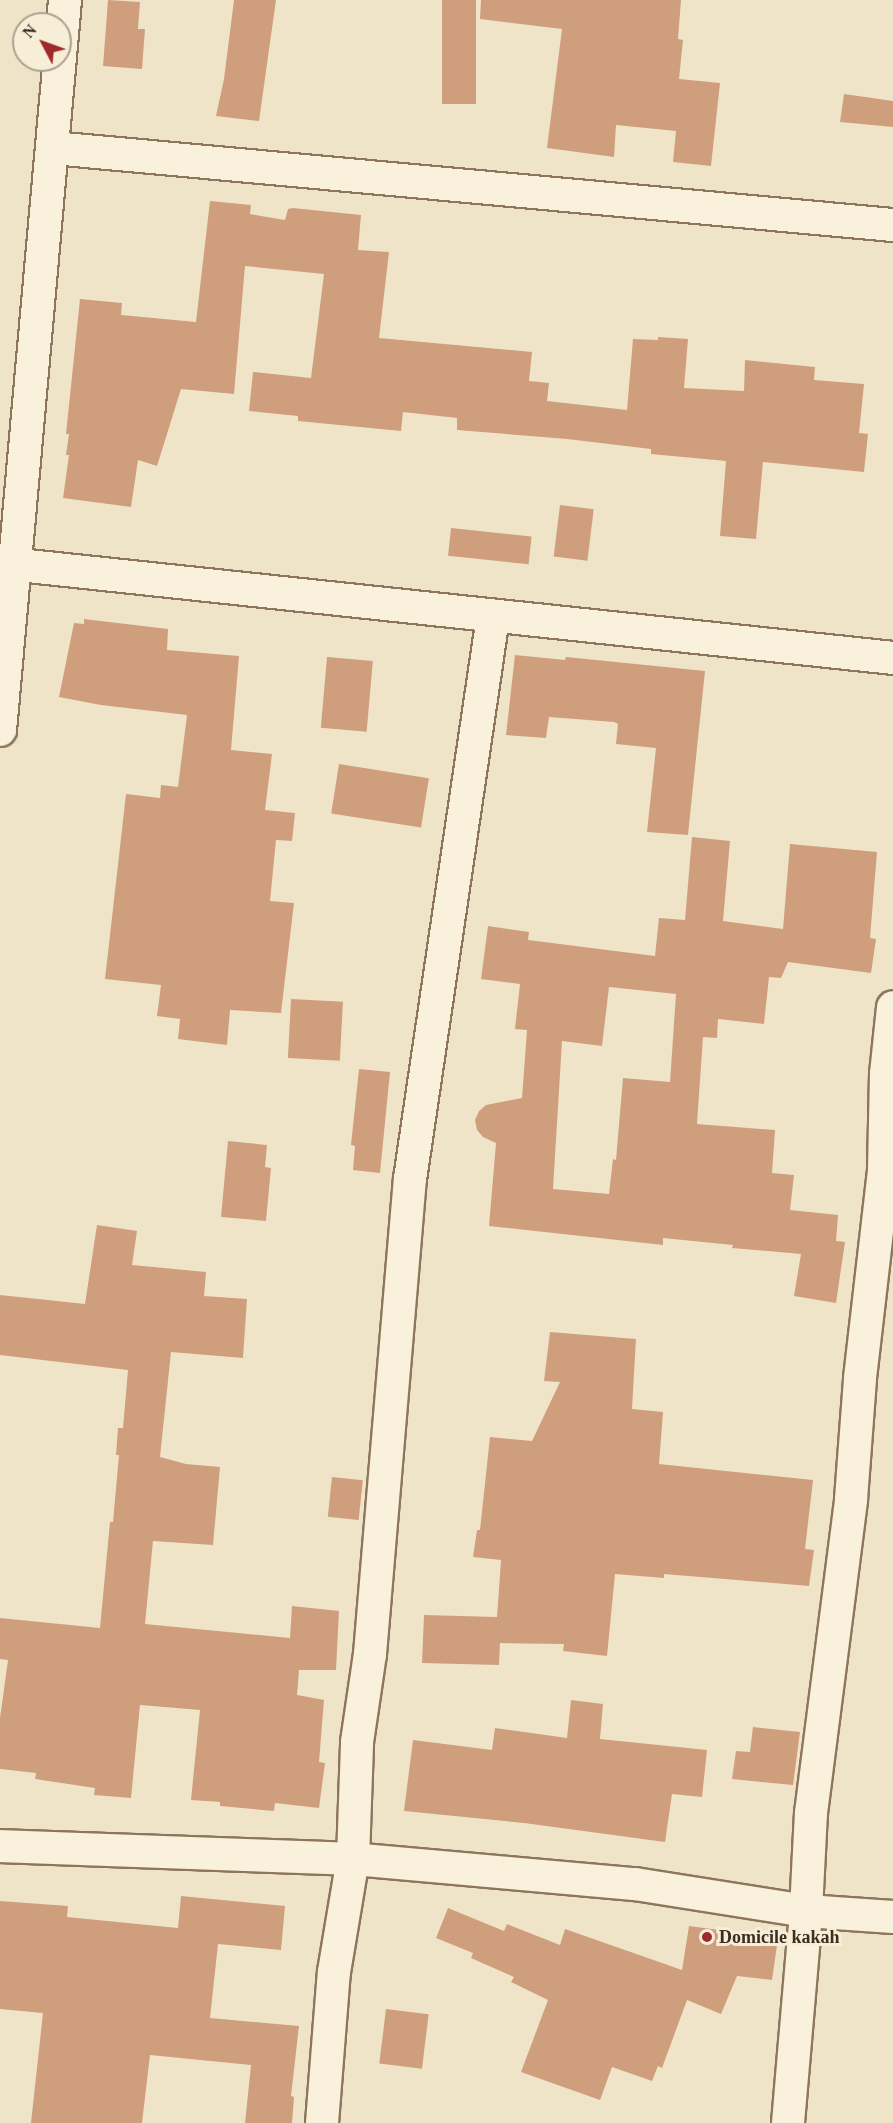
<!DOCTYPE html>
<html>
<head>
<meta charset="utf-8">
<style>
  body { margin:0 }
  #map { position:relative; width:893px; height:2123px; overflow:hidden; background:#f0e4c8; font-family:Georgia,serif }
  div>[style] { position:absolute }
  .building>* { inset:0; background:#cf9f7d; transform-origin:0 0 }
  .roads { filter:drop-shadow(2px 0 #8d765c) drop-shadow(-2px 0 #8d765c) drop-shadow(0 2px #8d765c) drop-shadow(0 -2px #8d765c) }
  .street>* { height:32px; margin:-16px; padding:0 16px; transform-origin:16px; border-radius:16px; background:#faf1dc }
  .dots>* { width:16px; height:16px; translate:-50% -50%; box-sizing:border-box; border:3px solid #f7eed8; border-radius:50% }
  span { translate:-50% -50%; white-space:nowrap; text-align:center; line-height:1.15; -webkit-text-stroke:6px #f7eed8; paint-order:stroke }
  .poi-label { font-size:18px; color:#3d2e20; font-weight:700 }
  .left { translate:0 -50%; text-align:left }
  .north { position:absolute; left:12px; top:12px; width:60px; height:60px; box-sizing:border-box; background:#f7eed8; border:2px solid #ada18e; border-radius:50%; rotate:311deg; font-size:16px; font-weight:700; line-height:24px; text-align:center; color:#3d2e20 }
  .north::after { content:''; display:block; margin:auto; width:21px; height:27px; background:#9e2a2b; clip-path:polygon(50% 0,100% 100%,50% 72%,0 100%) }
</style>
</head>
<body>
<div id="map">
  <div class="building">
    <i style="clip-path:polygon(108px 0,140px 2px,138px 29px,145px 29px,142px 69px,103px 66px)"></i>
    <i style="clip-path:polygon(234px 0,276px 0,259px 121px,216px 116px,224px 79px)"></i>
    <i style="left:442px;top:0;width:34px;height:104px"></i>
    <i style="clip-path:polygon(481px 0,681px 0,678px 39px,683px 40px,679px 79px,720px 83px,711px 166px,673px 162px,676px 131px,616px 125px,614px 157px,547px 148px,562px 29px,480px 19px)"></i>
    <i style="clip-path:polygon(844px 94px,893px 101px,893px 127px,840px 122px)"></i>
    <i style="clip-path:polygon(210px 201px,251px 205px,250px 214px,285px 220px,288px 209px,293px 208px,361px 215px,358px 250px,389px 252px,379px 338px,532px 352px,529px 381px,549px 383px,547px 401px,627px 410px,633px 339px,658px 340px,658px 337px,688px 339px,684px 388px,744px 391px,745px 360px,815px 367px,814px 380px,864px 384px,859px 433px,868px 434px,864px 472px,763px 462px,756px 539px,720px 536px,726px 461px,651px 454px,651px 449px,567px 439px,457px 430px,457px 418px,403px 412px,401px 431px,298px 421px,298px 416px,249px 411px,253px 372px,311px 378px,324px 274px,245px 266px,234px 394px,181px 389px,157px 466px,138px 460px,131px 507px,63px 498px,69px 455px,66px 455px,69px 434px,66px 434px,80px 299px,122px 303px,121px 315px,196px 322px)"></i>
    <i style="left:560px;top:505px;width:34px;height:52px;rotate:7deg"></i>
    <i style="left:451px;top:528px;width:81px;height:28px;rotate:6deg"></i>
    <i style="clip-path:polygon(84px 619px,168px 629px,167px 650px,239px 656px,231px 750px,272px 754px,265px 810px,295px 813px,292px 841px,276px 840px,270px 901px,294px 903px,281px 1013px,230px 1010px,227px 1045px,178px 1039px,180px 1019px,157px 1016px,161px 985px,105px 979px,126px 794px,160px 798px,161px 785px,178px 787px,187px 715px,101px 705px,59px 697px,74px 623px,84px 624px)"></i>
    <i style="clip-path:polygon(515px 655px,565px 660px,566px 657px,705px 671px,688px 835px,647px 832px,656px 748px,616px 744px,618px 724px,614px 722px,549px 717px,546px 738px,506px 735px)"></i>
    <i style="left:327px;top:657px;width:46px;height:71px;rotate:5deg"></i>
    <i style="left:339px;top:764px;width:91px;height:50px;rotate:9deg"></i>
    <i style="clip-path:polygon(evenodd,692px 837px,730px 841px,723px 921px,783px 929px,790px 844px,877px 852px,870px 938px,876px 939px,871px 973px,788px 962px,781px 978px,769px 977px,764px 1024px,718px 1019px,717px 1038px,703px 1037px,697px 1124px,775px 1130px,772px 1173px,794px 1175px,790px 1210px,838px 1215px,836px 1241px,845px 1242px,836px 1303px,794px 1296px,801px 1254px,732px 1248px,733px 1245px,663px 1238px,663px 1245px,489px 1226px,496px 1143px,483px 1137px,477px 1130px,475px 1120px,479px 1111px,486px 1105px,522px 1098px,527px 1030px,515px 1029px,520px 984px,481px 979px,488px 926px,529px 932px,528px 940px,655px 956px,659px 918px,685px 920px,692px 837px,609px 987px,676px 994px,670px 1082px,623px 1078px,616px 1160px,613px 1159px,609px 1194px,553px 1189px,562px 1041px,602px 1046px,609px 987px)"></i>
    <i style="left:291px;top:999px;width:52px;height:59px;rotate:3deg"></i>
    <i style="clip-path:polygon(359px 1069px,390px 1072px,380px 1173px,353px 1170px,355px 1146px,351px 1145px)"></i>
    <i style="clip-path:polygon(228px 1141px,267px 1145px,265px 1167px,271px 1168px,266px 1221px,221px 1217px)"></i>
    <i style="clip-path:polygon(97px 1225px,137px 1231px,132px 1265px,206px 1272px,204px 1296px,247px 1299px,243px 1358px,171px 1352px,160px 1457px,186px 1464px,220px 1467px,213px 1545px,153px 1541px,145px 1624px,290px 1638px,292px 1606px,339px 1611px,336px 1670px,299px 1670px,297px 1695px,324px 1700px,319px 1762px,325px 1763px,319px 1808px,275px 1803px,274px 1811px,220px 1806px,220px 1802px,191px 1800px,200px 1710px,140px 1705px,131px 1798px,94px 1795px,95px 1788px,35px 1779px,36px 1773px,0 1769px,0 1718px,8px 1660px,0 1659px,0 1618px,100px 1628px,110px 1522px,113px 1522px,119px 1455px,116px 1455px,118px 1428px,123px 1428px,128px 1370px,0 1355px,0 1295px,85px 1304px)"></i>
    <i style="clip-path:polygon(550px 1332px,636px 1339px,632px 1409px,663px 1412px,659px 1464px,813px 1480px,805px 1549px,814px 1550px,809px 1586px,664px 1574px,664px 1578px,615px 1574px,607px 1656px,563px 1651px,564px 1644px,500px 1643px,499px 1665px,422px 1663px,424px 1615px,497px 1617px,501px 1560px,473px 1557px,477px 1530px,480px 1530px,490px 1437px,532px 1441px,560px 1382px,544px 1381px)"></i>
    <i style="left:332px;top:1477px;width:31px;height:40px;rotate:6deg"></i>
    <i style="clip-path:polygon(571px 1700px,603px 1704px,600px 1739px,707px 1750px,702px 1797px,672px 1794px,665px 1842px,524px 1823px,404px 1811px,413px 1740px,492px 1750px,495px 1728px,567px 1738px)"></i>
    <i style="clip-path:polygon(753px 1727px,800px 1732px,793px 1785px,732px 1779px,736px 1751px,750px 1752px)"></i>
    <i style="clip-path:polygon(181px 1896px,285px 1906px,281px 1950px,218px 1944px,210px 2018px,299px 2026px,291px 2096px,294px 2097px,292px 2123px,245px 2123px,251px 2065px,150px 2055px,142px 2123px,31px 2123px,43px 2013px,0 2009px,0 1901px,68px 1906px,67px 1917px,178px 1928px)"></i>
    <i style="clip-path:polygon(448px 1908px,504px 1931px,507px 1924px,560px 1945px,565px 1929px,682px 1970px,689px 1926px,778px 1938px,772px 1980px,737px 1976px,721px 2014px,687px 2000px,662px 2068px,658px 2066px,652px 2081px,612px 2067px,600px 2100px,521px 2072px,548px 2000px,511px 1982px,514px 1977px,471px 1958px,473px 1953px,436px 1938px)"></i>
    <i style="left:386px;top:2009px;width:43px;height:55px;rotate:7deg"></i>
  </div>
  <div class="roads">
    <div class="street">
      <i style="left:53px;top:148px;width:844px;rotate:5.24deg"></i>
      <i style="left:0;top:563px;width:898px;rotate:6.07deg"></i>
      <i style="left:0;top:730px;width:733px;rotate:-84.91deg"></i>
      <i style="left:0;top:1846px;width:353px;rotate:2.1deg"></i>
      <i style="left:353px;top:1859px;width:283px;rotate:5.1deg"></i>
      <i style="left:635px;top:1884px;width:173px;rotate:9deg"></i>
      <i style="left:806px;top:1911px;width:87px;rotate:3.9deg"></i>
      <i style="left:322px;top:2123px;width:151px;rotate:-85.5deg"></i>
      <i style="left:334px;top:1972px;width:115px;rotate:-80.5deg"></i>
      <i style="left:353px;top:1859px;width:117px;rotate:-88deg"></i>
      <i style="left:357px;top:1742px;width:89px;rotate:-81.6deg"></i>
      <i style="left:370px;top:1654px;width:477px;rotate:-85.2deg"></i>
      <i style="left:410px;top:1179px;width:568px;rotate:-81.6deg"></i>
      <i style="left:788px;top:2123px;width:213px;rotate:-85.1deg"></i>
      <i style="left:806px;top:1911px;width:98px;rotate:-87.1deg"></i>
      <i style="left:811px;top:1813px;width:317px;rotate:-82.7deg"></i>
      <i style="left:851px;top:1499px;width:121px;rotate:-85.7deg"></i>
      <i style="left:860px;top:1378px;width:210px;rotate:-83.4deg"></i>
      <i style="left:884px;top:1169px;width:95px;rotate:-88.8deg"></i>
      <i style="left:886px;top:1074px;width:67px;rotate:-84deg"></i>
    </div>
  </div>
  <div class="dots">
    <i style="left:707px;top:1937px;background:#9e2a2b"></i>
  </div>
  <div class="poi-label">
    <span class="left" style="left:719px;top:1937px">Domicile kakah</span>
  </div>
  <div class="north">N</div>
</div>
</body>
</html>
